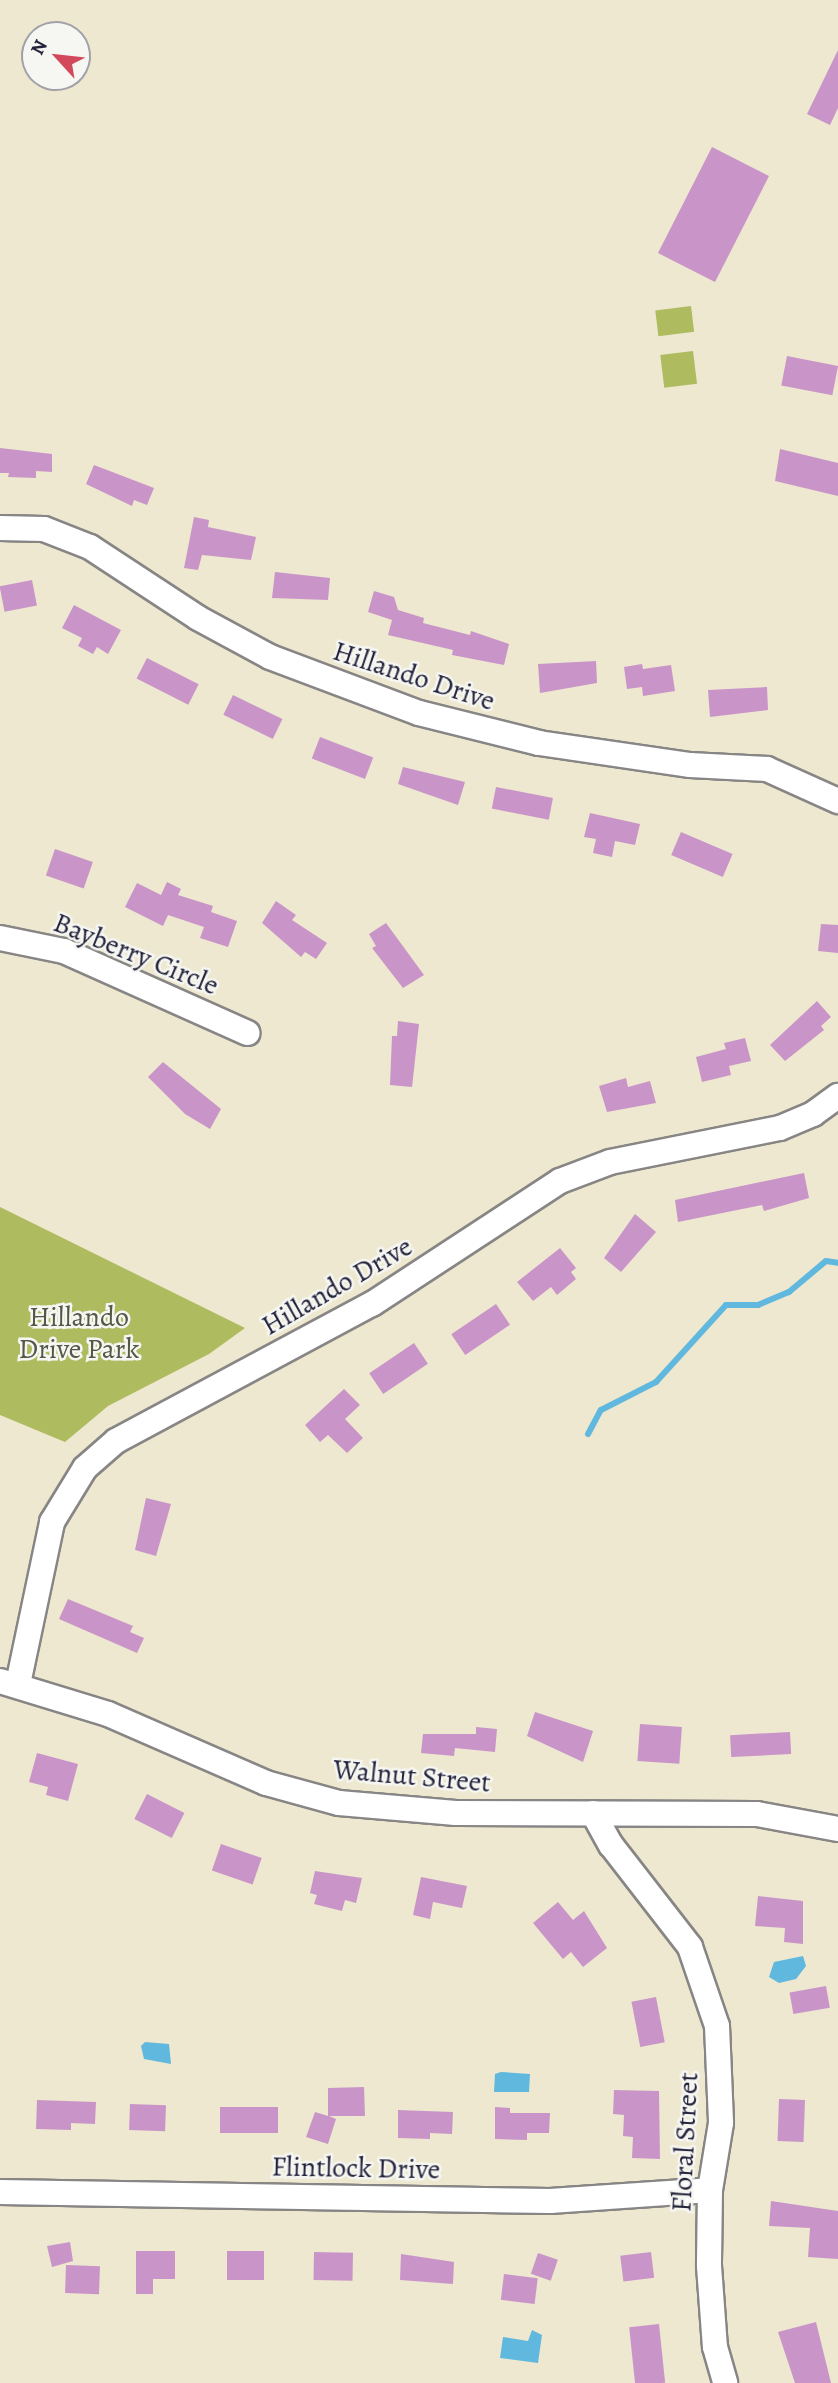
<!DOCTYPE html>
<html>
<head>
<meta charset="utf-8">
<style>
  body { margin:0 }
  #map { position:relative; width:838px; height:2383px; overflow:hidden; background:#ede8cf; font-family:Alegreya,serif }
  div>[style] { position:absolute }
  .green>* { inset:0; background:#aebb5e; transform-origin:0 0 }
  .water>* { inset:0; background:#61b8de }
  .stream>* { height:6px; margin:-3px; padding:0 3px; transform-origin:3px; border-radius:3px; background:#61b8de }
  .building>* { inset:0; background:#c995c8; transform-origin:0 0 }
  .roads { filter:drop-shadow(2px 0 #888585) drop-shadow(-2px 0 #888585) drop-shadow(0 2px #888585) drop-shadow(0 -2px #888585) }
  .minor>* { height:24px; margin:-12px; padding:0 12px; transform-origin:12px; border-radius:12px; background:#fff }
  span { translate:-50% -50%; white-space:nowrap; text-align:center; line-height:1.15; -webkit-text-stroke:5px #f6f6f2; paint-order:stroke }
  .street-label { font-size:28px; color:#22223b }
  .park-label { font-size:28px; color:#535847 }
  .north { position:absolute; left:21px; top:21px; width:70px; height:70px; box-sizing:border-box; background:#f6f6f2; border:2px solid #a1a1a9; border-radius:50%; rotate:297deg; font-size:19px; font-weight:700; line-height:28px; text-align:center; color:#22223b }
  .north::after { content:''; display:block; margin:auto; width:24px; height:32px; background:#d1495b; clip-path:polygon(50% 0,100% 100%,50% 72%,0 100%) }
</style>
</head>
<body>
<div id="map">
  <div class="green">
    <i style="left:691px;top:306px;width:26px;height:36px;rotate:83deg"></i>
    <i style="left:693px;top:351px;width:33px;height:33px;rotate:83deg"></i>
    <i style="clip-path:polygon(0 1207px,245px 1328px,209px 1354px,108px 1406px,65px 1442px,0 1415px)"></i>
  </div>
  <div class="water">
    <i style="clip-path:polygon(803px 1956px,806px 1966px,796px 1979px,779px 1983px,769px 1977px,774px 1962px)"></i>
    <i style="clip-path:polygon(145px 2042px,169px 2044px,171px 2064px,144px 2059px,141px 2046px)"></i>
    <i style="clip-path:polygon(501px 2072px,530px 2074px,529px 2092px,494px 2092px,495px 2074px)"></i>
    <i style="clip-path:polygon(532px 2330px,542px 2335px,538px 2363px,500px 2358px,503px 2337px,528px 2341px)"></i>
  </div>
  <div class="stream">
    <i style="left:588px;top:1434px;width:27px;rotate:-62deg"></i>
    <i style="left:601px;top:1410px;width:62px;rotate:-27deg"></i>
    <i style="left:656px;top:1382px;width:104px;rotate:-47.7deg"></i>
    <i style="left:726px;top:1305px;width:32px"></i>
    <i style="left:758px;top:1305px;width:34px;rotate:-23deg"></i>
    <i style="left:789px;top:1292px;width:48px;rotate:-40deg"></i>
    <i style="left:826px;top:1261px;width:12px;rotate:9deg"></i>
  </div>
  <div class="building">
    <i style="clip-path:polygon(838px 50px,838px 108px,830px 125px,807px 114px)"></i>
    <i style="left:712px;top:147px;width:64px;height:119px;rotate:27deg"></i>
    <i style="left:787px;top:356px;width:52px;height:30px;rotate:11deg"></i>
    <i style="clip-path:polygon(0 448px,52px 454px,52px 472px,36px 471px,36px 478px,8px 477px,9px 473px,0 473px)"></i>
    <i style="clip-path:polygon(780px 449px,838px 463px,838px 496px,775px 481px)"></i>
    <i style="clip-path:polygon(94px 465px,154px 488px,147px 505px,134px 500px,132px 506px,86px 484px)"></i>
    <i style="clip-path:polygon(194px 517px,209px 520px,208px 527px,256px 537px,251px 560px,202px 555px,198px 570px,184px 568px)"></i>
    <i style="clip-path:polygon(275px 572px,330px 578px,328px 600px,272px 598px)"></i>
    <i style="left:32px;top:580px;width:26px;height:33px;rotate:79deg"></i>
    <i style="clip-path:polygon(374px 591px,394px 597px,398px 610px,424px 618px,423px 623px,470px 635px,471px 631px,509px 644px,504px 665px,452px 655px,453px 650px,388px 635px,392px 620px,368px 612px)"></i>
    <i style="clip-path:polygon(74px 605px,121px 630px,108px 654px,97px 647px,93px 654px,78px 646px,82px 638px,62px 628px)"></i>
    <i style="left:147px;top:658px;width:58px;height:23px;rotate:27deg"></i>
    <i style="clip-path:polygon(596px 661px,597px 683px,540px 693px,538px 664px)"></i>
    <i style="clip-path:polygon(642px 664px,643px 669px,671px 665px,675px 691px,643px 696px,642px 687px,627px 689px,624px 667px)"></i>
    <i style="clip-path:polygon(767px 687px,768px 710px,710px 717px,708px 690px)"></i>
    <i style="left:233px;top:695px;width:55px;height:22px;rotate:26deg"></i>
    <i style="left:320px;top:737px;width:57px;height:23px;rotate:21deg"></i>
    <i style="clip-path:polygon(403px 767px,465px 782px,458px 805px,398px 784px)"></i>
    <i style="left:496px;top:787px;width:58px;height:22px;rotate:11deg"></i>
    <i style="clip-path:polygon(590px 813px,640px 824px,635px 845px,615px 841px,612px 857px,593px 853px,596px 839px,584px 837px)"></i>
    <i style="left:681px;top:832px;width:56px;height:25px;rotate:23deg"></i>
    <i style="left:55px;top:849px;width:40px;height:28px;rotate:19deg"></i>
    <i style="clip-path:polygon(167px 882px,181px 889px,178px 895px,213px 906px,211px 912px,237px 921px,228px 947px,200px 938px,204px 927px,168px 915px,163px 926px,125px 907px,137px 883px,161px 895px)"></i>
    <i style="clip-path:polygon(276px 901px,296px 915px,292px 920px,327px 943px,316px 959px,305px 952px,301px 957px,262px 923px)"></i>
    <i style="clip-path:polygon(386px 923px,424px 975px,403px 988px,372px 948px,376px 946px,369px 934px)"></i>
    <i style="clip-path:polygon(821px 924px,838px 925px,838px 953px,818px 951px)"></i>
    <i style="clip-path:polygon(817px 1001px,831px 1017px,821px 1026px,824px 1030px,785px 1061px,770px 1045px)"></i>
    <i style="clip-path:polygon(398px 1021px,419px 1024px,412px 1087px,390px 1085px,392px 1036px,397px 1036px)"></i>
    <i style="clip-path:polygon(745px 1038px,751px 1061px,729px 1066px,731px 1075px,702px 1082px,696px 1057px,726px 1049px,724px 1043px)"></i>
    <i style="clip-path:polygon(163px 1062px,221px 1109px,210px 1129px,185px 1114px,148px 1077px)"></i>
    <i style="clip-path:polygon(626px 1078px,628px 1087px,650px 1081px,656px 1103px,607px 1112px,599px 1086px)"></i>
    <i style="clip-path:polygon(804px 1173px,809px 1198px,764px 1211px,762px 1205px,678px 1222px,675px 1200px)"></i>
    <i style="clip-path:polygon(635px 1214px,656px 1232px,621px 1272px,604px 1258px)"></i>
    <i style="clip-path:polygon(560px 1248px,576px 1268px,571px 1272px,576px 1279px,557px 1295px,551px 1287px,533px 1301px,517px 1282px)"></i>
    <i style="left:496px;top:1304px;width:25px;height:54px;rotate:56deg"></i>
    <i style="left:414px;top:1343px;width:25px;height:54px;rotate:56deg"></i>
    <i style="clip-path:polygon(344px 1389px,360px 1405px,345px 1419px,363px 1438px,347px 1453px,328px 1435px,320px 1442px,305px 1425px)"></i>
    <i style="clip-path:polygon(146px 1498px,171px 1504px,156px 1556px,135px 1550px)"></i>
    <i style="clip-path:polygon(68px 1599px,133px 1626px,130px 1632px,144px 1638px,137px 1653px,59px 1619px)"></i>
    <i style="clip-path:polygon(535px 1712px,593px 1731px,583px 1762px,527px 1736px)"></i>
    <i style="left:640px;top:1724px;width:42px;height:37px;rotate:4deg"></i>
    <i style="clip-path:polygon(476px 1727px,497px 1729px,495px 1752px,455px 1748px,454px 1756px,421px 1753px,423px 1734px,476px 1734px)"></i>
    <i style="left:790px;top:1732px;width:22px;height:60px;rotate:87deg"></i>
    <i style="clip-path:polygon(37px 1753px,78px 1764px,68px 1801px,46px 1795px,48px 1787px,29px 1782px)"></i>
    <i style="left:147px;top:1794px;width:42px;height:28px;rotate:27deg"></i>
    <i style="left:221px;top:1844px;width:43px;height:28px;rotate:19deg"></i>
    <i style="clip-path:polygon(315px 1871px,362px 1878px,356px 1903px,345px 1900px,342px 1911px,314px 1904px,317px 1895px,310px 1893px)"></i>
    <i style="clip-path:polygon(421px 1877px,467px 1886px,462px 1908px,433px 1902px,430px 1919px,413px 1915px)"></i>
    <i style="clip-path:polygon(758px 1896px,803px 1901px,803px 1944px,784px 1942px,785px 1928px,755px 1926px)"></i>
    <i style="clip-path:polygon(558px 1902px,573px 1920px,584px 1911px,607px 1948px,583px 1967px,571px 1952px,563px 1959px,533px 1923px)"></i>
    <i style="left:826px;top:1986px;width:22px;height:37px;rotate:80deg"></i>
    <i style="left:656px;top:1997px;width:46px;height:25px;rotate:79deg"></i>
    <i style="clip-path:polygon(364px 2087px,365px 2116px,329px 2116px,336px 2119px,328px 2144px,306px 2137px,315px 2112px,328px 2116px,328px 2088px)"></i>
    <i style="clip-path:polygon(614px 2090px,659px 2091px,660px 2159px,632px 2158px,633px 2137px,623px 2136px,624px 2115px,613px 2114px)"></i>
    <i style="left:779px;top:2099px;width:26px;height:42px;rotate:2deg"></i>
    <i style="clip-path:polygon(37px 2100px,96px 2102px,95px 2124px,71px 2123px,71px 2130px,36px 2129px)"></i>
    <i style="left:130px;top:2104px;width:36px;height:26px;rotate:2deg"></i>
    <i style="left:220px;top:2107px;width:58px;height:26px"></i>
    <i style="clip-path:polygon(495px 2107px,510px 2108px,510px 2113px,550px 2113px,549px 2133px,527px 2133px,527px 2140px,495px 2139px)"></i>
    <i style="clip-path:polygon(398px 2110px,453px 2112px,452px 2134px,430px 2133px,430px 2139px,398px 2138px)"></i>
    <i style="clip-path:polygon(771px 2201px,838px 2211px,838px 2259px,808px 2257px,810px 2228px,769px 2226px)"></i>
    <i style="clip-path:polygon(70px 2242px,73px 2261px,52px 2267px,47px 2246px)"></i>
    <i style="clip-path:polygon(136px 2251px,175px 2251px,175px 2279px,153px 2279px,153px 2294px,136px 2294px)"></i>
    <i style="left:264px;top:2251px;width:29px;height:37px;rotate:90deg"></i>
    <i style="left:314px;top:2252px;width:39px;height:28px;rotate:1deg"></i>
    <i style="left:651px;top:2252px;width:26px;height:31px;rotate:83deg"></i>
    <i style="left:538px;top:2253px;width:21px;height:22px;rotate:19deg"></i>
    <i style="clip-path:polygon(401px 2254px,454px 2262px,453px 2284px,400px 2280px)"></i>
    <i style="left:66px;top:2265px;width:34px;height:28px;rotate:2deg"></i>
    <i style="left:504px;top:2274px;width:34px;height:26px;rotate:7deg"></i>
    <i style="clip-path:polygon(816px 2322px,831px 2383px,795px 2383px,778px 2332px)"></i>
    <i style="left:659px;top:2324px;width:59px;height:30px;rotate:84deg"></i>
  </div>
  <div class="roads">
    <div class="minor">
      <i style="left:0;top:528px;width:44px;rotate:1.3deg"></i>
      <i style="left:44px;top:529px;width:49px;rotate:21.4deg"></i>
      <i style="left:90px;top:547px;width:129px;rotate:33.3deg"></i>
      <i style="left:198px;top:618px;width:82px;rotate:28.4deg"></i>
      <i style="left:270px;top:657px;width:159px;rotate:20.6deg"></i>
      <i style="left:419px;top:713px;width:124px;rotate:14deg"></i>
      <i style="left:539px;top:743px;width:153px;rotate:8.3deg"></i>
      <i style="left:690px;top:765px;width:77px;rotate:3deg"></i>
      <i style="left:767px;top:769px;width:78px;rotate:24.3deg"></i>
      <i style="left:0;top:938px;width:65px;rotate:11.5deg"></i>
      <i style="left:64px;top:951px;width:201px;rotate:24.1deg"></i>
      <i style="left:0;top:1681px;width:113px;rotate:17deg"></i>
      <i style="left:108px;top:1714px;width:172px;rotate:23.6deg"></i>
      <i style="left:266px;top:1783px;width:76px;rotate:15.3deg"></i>
      <i style="left:339px;top:1803px;width:117px;rotate:4.9deg"></i>
      <i style="left:456px;top:1813px;width:301px;rotate:0.2deg"></i>
      <i style="left:757px;top:1814px;width:82px;rotate:10.5deg"></i>
      <i style="left:18px;top:1684px;width:166px;rotate:-78.1deg"></i>
      <i style="left:52px;top:1522px;width:63px;rotate:-58.6deg"></i>
      <i style="left:85px;top:1468px;width:41px;rotate:-41.1deg"></i>
      <i style="left:116px;top:1441px;width:290px;rotate:-28.2deg"></i>
      <i style="left:372px;top:1304px;width:225px;rotate:-33.2deg"></i>
      <i style="left:560px;top:1181px;width:53px;rotate:-20.8deg"></i>
      <i style="left:610px;top:1162px;width:173px;rotate:-11.3deg"></i>
      <i style="left:780px;top:1128px;width:36px;rotate:-23deg"></i>
      <i style="left:813px;top:1114px;width:31px;rotate:-36deg"></i>
      <i style="left:593px;top:1813px;width:37px;rotate:61deg"></i>
      <i style="left:611px;top:1845px;width:129px;rotate:52.2deg"></i>
      <i style="left:690px;top:1947px;width:83px;rotate:71.1deg"></i>
      <i style="left:717px;top:2026px;width:97px;rotate:87.6deg"></i>
      <i style="left:721px;top:2123px;width:68px;rotate:99.3deg"></i>
      <i style="left:710px;top:2190px;width:76px;rotate:90.8deg"></i>
      <i style="left:709px;top:2266px;width:81px;rotate:85.8deg"></i>
      <i style="left:715px;top:2347px;width:37px;rotate:74deg"></i>
      <i style="left:0;top:2192px;width:550px;rotate:0.94deg"></i>
      <i style="left:550px;top:2201px;width:160px;rotate:-3.9deg"></i>
    </div>
  </div>
  <div class="street-label">
    <span style="left:414px;top:676px;rotate:18deg">Hillando Drive</span>
    <span style="left:136px;top:954px;rotate:22deg">Bayberry Circle</span>
    <span style="left:337px;top:1286px;rotate:-30deg">Hillando Drive</span>
    <span style="left:412px;top:1776px;rotate:5deg">Walnut Street</span>
    <span style="left:685px;top:2142px;rotate:-87deg">Floral Street</span>
    <span style="left:356px;top:2168px;rotate:1deg">Flintlock Drive</span>
  </div>
  <div class="park-label">
    <span style="left:79px;top:1333px">Hillando<br>Drive Park</span>
  </div>
  <div class="north">N</div>
</div>
</body>
</html>
